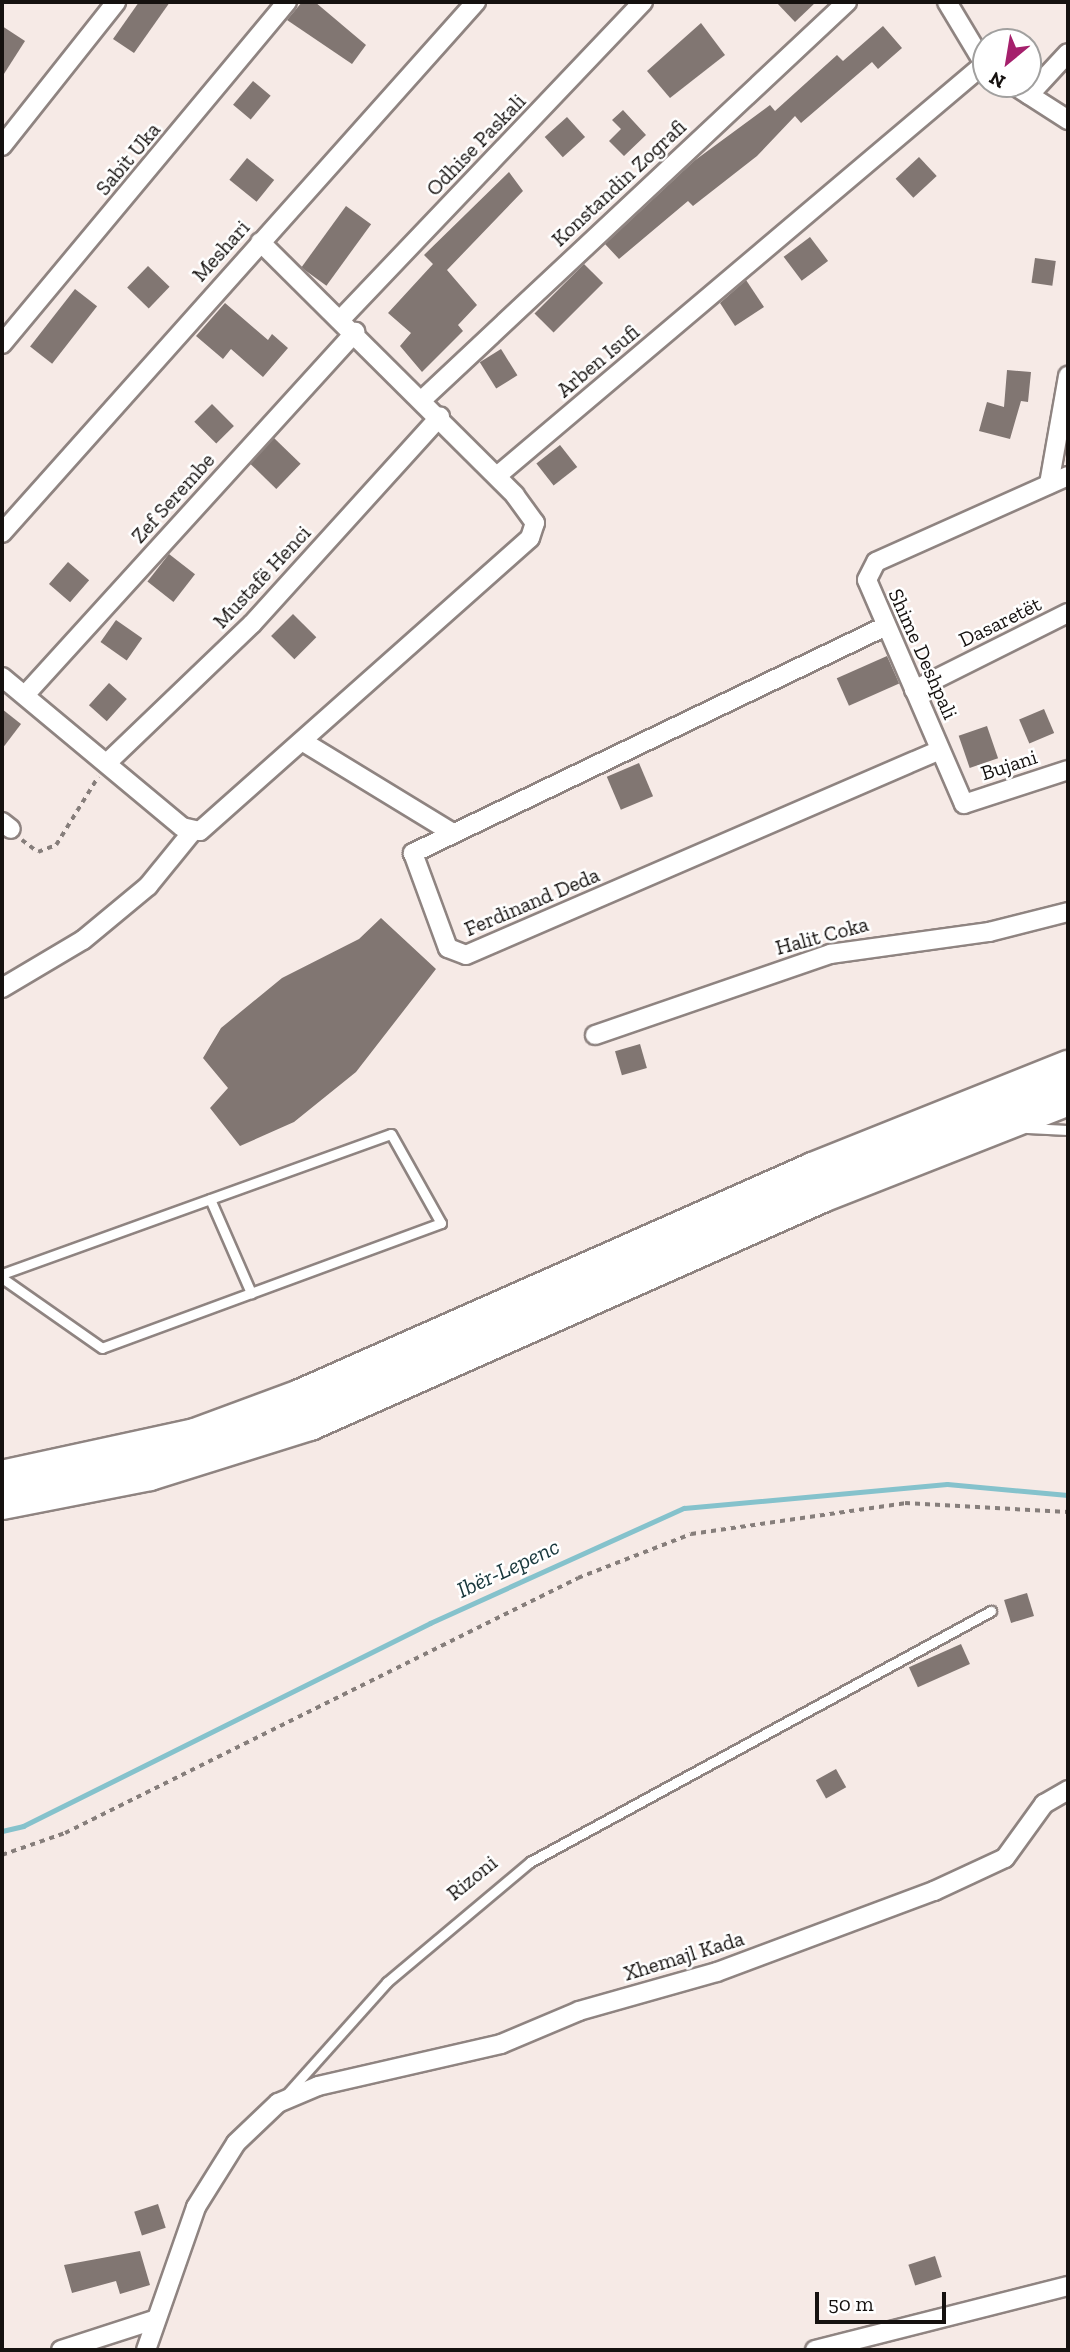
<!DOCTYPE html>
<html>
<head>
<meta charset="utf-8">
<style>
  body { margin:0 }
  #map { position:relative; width:1070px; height:2352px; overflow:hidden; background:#f6eae6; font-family:"Zilla Slab",serif }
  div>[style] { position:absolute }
  .stream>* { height:5px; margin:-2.5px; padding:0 2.5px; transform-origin:2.5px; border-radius:2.5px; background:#85c2cc }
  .building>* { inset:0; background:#817672; transform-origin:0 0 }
  .path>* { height:3.5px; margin-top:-1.75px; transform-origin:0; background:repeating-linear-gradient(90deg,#867e7b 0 5px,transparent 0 10px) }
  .roads { filter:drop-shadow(2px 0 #8f8481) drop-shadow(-2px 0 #8f8481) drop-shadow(0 2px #8f8481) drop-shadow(0 -2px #8f8481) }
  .lane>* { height:9px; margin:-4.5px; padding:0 4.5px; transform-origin:4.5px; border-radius:4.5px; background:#fff }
  .street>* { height:18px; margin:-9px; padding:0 9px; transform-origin:9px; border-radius:9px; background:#fff }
  .highway>* { height:32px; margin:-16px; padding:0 16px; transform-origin:16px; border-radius:16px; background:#fff }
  span { translate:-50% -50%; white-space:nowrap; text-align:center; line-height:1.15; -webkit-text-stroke:5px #fff; paint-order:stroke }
  .street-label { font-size:21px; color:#15110f }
  .water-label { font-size:23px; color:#17363b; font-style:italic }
  .frame { position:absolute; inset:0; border:4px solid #15110f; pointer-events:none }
  .north { position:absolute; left:972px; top:28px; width:70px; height:70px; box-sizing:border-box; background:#fff; border:2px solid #a1a09f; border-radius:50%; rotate:210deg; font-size:19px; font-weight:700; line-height:28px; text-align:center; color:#15110f }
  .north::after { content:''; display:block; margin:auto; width:24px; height:32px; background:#a5206c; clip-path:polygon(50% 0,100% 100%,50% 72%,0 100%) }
  .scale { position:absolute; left:815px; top:2292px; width:131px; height:32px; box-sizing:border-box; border:4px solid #15110f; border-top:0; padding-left:9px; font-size:21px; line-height:24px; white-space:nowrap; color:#15110f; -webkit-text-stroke:5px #fff; paint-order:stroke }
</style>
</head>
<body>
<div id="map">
  <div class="stream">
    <i style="left:2px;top:1831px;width:22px;rotate:-13deg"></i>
    <i style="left:23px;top:1826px;width:455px;rotate:-26.5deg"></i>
    <i style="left:430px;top:1623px;width:279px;rotate:-24.4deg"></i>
    <i style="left:684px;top:1508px;width:264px;rotate:-5.2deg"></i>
    <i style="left:947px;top:1484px;width:121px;rotate:5.2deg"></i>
  </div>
  <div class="building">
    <i style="clip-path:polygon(139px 2px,170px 2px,134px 53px,113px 39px)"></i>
    <i style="clip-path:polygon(302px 2px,315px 2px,366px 45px,352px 64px,287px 20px)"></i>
    <i style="clip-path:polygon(776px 2px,816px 2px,795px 22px)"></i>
    <i style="clip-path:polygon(701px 23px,725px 55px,670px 98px,647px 71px)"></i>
    <i style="clip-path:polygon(2px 26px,25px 41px,2px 77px)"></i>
    <i style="clip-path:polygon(883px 26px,902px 48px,878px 69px,872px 62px,801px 123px,795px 116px,757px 156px,693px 206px,688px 201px,619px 259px,605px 244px,694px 161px,770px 105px,775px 111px,837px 55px,843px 61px)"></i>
    <i style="left:253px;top:81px;width:23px;height:31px;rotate:40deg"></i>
    <i style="clip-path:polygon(623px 110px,646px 135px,624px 156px,609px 141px,621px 129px,612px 120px)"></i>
    <i style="left:567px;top:117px;width:27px;height:30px;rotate:48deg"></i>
    <i style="left:919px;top:157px;width:26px;height:32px;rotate:47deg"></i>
    <i style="left:247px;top:158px;width:35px;height:28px;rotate:39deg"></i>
    <i style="clip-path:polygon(509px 172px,523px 191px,447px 270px,477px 305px,458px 325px,463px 331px,422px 372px,400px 346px,411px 333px,388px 313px,433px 264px,424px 255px)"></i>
    <i style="left:346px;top:206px;width:31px;height:76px;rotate:36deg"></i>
    <i style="left:810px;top:237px;width:30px;height:33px;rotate:53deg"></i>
    <i style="left:1035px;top:258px;width:21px;height:25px;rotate:8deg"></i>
    <i style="left:584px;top:264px;width:27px;height:70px;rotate:45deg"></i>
    <i style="left:148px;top:266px;width:30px;height:30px;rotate:44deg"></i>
    <i style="clip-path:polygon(746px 280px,764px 307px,735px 326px,720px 303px)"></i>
    <i style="left:75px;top:289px;width:28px;height:73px;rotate:38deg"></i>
    <i style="clip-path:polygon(225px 303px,268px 340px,272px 334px,288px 348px,263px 377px,231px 349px,223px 359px,196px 336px)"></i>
    <i style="left:501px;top:349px;width:31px;height:25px;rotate:58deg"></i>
    <i style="clip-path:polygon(1007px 370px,1031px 372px,1028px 402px,1021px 401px,1010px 439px,979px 431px,987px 402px,1004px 407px)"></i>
    <i style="left:212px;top:404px;width:31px;height:25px;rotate:45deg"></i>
    <i style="left:274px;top:438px;width:37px;height:35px;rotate:44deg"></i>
    <i style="left:560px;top:445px;width:28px;height:30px;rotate:52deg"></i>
    <i style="left:169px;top:554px;width:33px;height:35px;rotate:38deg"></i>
    <i style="left:68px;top:562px;width:28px;height:29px;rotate:41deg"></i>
    <i style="left:293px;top:614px;width:33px;height:31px;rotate:45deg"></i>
    <i style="left:116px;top:620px;width:32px;height:27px;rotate:35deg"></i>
    <i style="left:887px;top:656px;width:30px;height:55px;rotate:66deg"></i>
    <i style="left:109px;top:683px;width:24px;height:30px;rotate:42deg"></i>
    <i style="clip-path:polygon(2px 709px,21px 724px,2px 749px)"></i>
    <i style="left:1044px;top:709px;width:26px;height:27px;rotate:67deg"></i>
    <i style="left:987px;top:726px;width:34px;height:30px;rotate:71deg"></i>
    <i style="left:639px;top:763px;width:36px;height:35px;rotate:67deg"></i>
    <i style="clip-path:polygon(381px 918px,436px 969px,356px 1072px,294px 1122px,240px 1146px,210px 1108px,228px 1088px,203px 1058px,221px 1028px,282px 978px,359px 939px)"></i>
    <i style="left:640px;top:1044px;width:25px;height:26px;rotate:74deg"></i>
    <i style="left:1027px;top:1593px;width:24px;height:24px;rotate:73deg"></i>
    <i style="left:961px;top:1644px;width:22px;height:57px;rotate:66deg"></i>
    <i style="left:836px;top:1769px;width:21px;height:23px;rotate:61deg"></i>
    <i style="left:158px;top:2204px;width:25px;height:25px;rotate:72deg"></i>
    <i style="clip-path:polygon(140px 2251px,150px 2285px,120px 2294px,116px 2281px,72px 2293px,64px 2265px)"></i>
    <i style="left:935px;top:2256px;width:22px;height:28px;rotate:72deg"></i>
  </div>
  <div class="path">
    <i style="left:22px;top:840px;width:20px;rotate:37deg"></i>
    <i style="left:38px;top:852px;width:19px;rotate:-21deg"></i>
    <i style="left:56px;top:845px;width:80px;rotate:-58.3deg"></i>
    <i style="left:2px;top:1855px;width:67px;rotate:-19.2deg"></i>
    <i style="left:65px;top:1833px;width:573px;rotate:-26.43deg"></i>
    <i style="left:578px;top:1578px;width:121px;rotate:-21.3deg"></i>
    <i style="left:691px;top:1534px;width:216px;rotate:-8.2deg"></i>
    <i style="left:905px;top:1503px;width:163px;rotate:3.2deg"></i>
  </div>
  <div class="roads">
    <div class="lane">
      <i style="left:1027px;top:1128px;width:41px;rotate:2.8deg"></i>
      <i style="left:210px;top:1199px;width:103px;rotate:66.4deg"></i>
      <i style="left:2px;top:1274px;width:413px;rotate:-19.8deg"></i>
      <i style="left:391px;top:1134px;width:102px;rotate:60.7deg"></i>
      <i style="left:441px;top:1223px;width:361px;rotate:159.8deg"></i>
      <i style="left:102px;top:1348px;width:122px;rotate:-145deg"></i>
      <i style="left:287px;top:2094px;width:150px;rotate:-48.2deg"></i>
      <i style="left:387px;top:1982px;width:187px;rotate:-40deg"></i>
      <i style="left:530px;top:1862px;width:525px;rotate:-28.57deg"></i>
    </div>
    <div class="street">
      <i style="left:947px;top:2px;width:76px;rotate:59deg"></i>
      <i style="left:1012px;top:84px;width:67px;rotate:32.7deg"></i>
      <i style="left:1029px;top:95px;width:57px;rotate:-47.1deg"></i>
      <i style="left:2px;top:146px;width:184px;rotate:-51.6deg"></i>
      <i style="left:341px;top:319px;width:438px;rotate:-46.4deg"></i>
      <i style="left:2px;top:344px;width:445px;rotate:-50.2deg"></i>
      <i style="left:423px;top:399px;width:581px;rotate:-43.12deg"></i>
      <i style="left:497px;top:476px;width:636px;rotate:-40.22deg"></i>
      <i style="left:1068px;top:476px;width:210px;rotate:155.9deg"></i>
      <i style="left:876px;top:562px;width:20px;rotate:117deg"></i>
      <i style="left:867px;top:580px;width:244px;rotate:66.6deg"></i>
      <i style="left:964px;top:804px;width:109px;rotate:-18.1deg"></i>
      <i style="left:1049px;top:484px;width:110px;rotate:-80deg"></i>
      <i style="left:2px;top:533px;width:712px;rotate:-48.25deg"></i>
      <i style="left:886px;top:626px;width:525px;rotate:154.36deg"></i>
      <i style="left:413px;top:853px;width:101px;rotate:69.8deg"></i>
      <i style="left:448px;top:948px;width:19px;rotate:21deg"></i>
      <i style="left:466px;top:955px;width:516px;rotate:-23.39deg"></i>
      <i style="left:2px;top:677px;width:234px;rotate:39.8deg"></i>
      <i style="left:182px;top:827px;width:18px;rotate:13deg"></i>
      <i style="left:200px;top:831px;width:441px;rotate:-41.6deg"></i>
      <i style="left:530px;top:538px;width:16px;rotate:-72deg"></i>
      <i style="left:535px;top:523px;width:34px;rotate:-126deg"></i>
      <i style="left:515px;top:495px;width:359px;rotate:-135.2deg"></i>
      <i style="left:914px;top:690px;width:172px;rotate:-26.6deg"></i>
      <i style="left:25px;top:695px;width:491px;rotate:-47.7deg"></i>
      <i style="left:302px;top:741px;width:177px;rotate:31.4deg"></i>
      <i style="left:109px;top:761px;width:198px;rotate:-43.8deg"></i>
      <i style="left:252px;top:624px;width:280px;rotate:-47.8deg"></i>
      <i style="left:2px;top:822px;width:11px;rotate:38deg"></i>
      <i style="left:2px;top:988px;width:94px;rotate:-30.7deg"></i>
      <i style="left:83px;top:940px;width:85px;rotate:-39.7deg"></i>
      <i style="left:148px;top:886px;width:70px;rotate:-50.8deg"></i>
      <i style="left:595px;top:1035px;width:249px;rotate:-19deg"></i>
      <i style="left:830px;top:954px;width:161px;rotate:-7.9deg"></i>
      <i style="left:989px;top:932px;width:81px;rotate:-14.2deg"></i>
      <i style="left:61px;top:2350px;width:98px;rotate:-17.9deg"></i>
      <i style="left:146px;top:2350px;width:151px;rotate:-70.7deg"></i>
      <i style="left:196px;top:2207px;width:75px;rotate:-58deg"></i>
      <i style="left:236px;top:2143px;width:58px;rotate:-43.6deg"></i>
      <i style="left:278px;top:2103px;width:43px;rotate:-23deg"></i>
      <i style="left:318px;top:2086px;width:188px;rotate:-12.9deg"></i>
      <i style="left:501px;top:2044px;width:85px;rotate:-22.9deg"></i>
      <i style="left:579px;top:2011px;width:143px;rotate:-15.8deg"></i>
      <i style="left:717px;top:1972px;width:232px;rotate:-20.5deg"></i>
      <i style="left:934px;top:1891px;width:78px;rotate:-24.9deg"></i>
      <i style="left:1005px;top:1858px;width:67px;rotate:-54.2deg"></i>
      <i style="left:1044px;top:1804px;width:28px;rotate:-30deg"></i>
      <i style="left:815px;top:2350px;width:261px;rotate:-14.2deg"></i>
    </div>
    <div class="highway">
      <i style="left:2px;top:1477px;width:198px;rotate:-12.3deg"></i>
      <i style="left:195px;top:1435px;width:112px;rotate:-20.4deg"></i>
      <i style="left:300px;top:1396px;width:561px;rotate:-23.87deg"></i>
      <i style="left:813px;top:1169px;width:275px;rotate:-21.8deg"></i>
      <i style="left:2px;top:1503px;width:151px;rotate:-11.1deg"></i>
      <i style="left:150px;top:1474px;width:168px;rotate:-17.4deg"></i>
      <i style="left:310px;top:1424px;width:560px;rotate:-24deg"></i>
      <i style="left:822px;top:1196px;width:264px;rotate:-21.5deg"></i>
    </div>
  </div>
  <div class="street-label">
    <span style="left:476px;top:145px;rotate:-46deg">Odhise Paskali</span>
    <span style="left:128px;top:159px;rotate:-50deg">Sabit Uka</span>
    <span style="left:619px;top:183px;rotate:-43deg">Konstandin Zografi</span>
    <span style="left:221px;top:251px;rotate:-48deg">Meshari</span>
    <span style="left:598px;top:361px;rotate:-40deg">Arben Isufi</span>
    <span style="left:173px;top:498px;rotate:-48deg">Zef Serembe</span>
    <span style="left:262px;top:577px;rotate:-47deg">Mustafë Henci</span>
    <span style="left:1000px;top:622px;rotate:-26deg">Dasaretët</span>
    <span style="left:923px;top:654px;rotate:66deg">Shime Deshpali</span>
    <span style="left:1009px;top:765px;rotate:-18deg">Bujani</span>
    <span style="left:532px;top:902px;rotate:-23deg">Ferdinand Deda</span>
    <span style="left:822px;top:936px;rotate:-15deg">Halit Coka</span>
    <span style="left:472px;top:1878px;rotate:-39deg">Rizoni</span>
    <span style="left:684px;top:1956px;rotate:-17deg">Xhemajl Kada</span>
  </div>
  <div class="water-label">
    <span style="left:508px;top:1568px;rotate:-25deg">Ibër-Lepenc</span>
  </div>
  <div class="frame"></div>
  <div class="north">N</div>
  <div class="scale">50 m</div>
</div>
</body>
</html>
